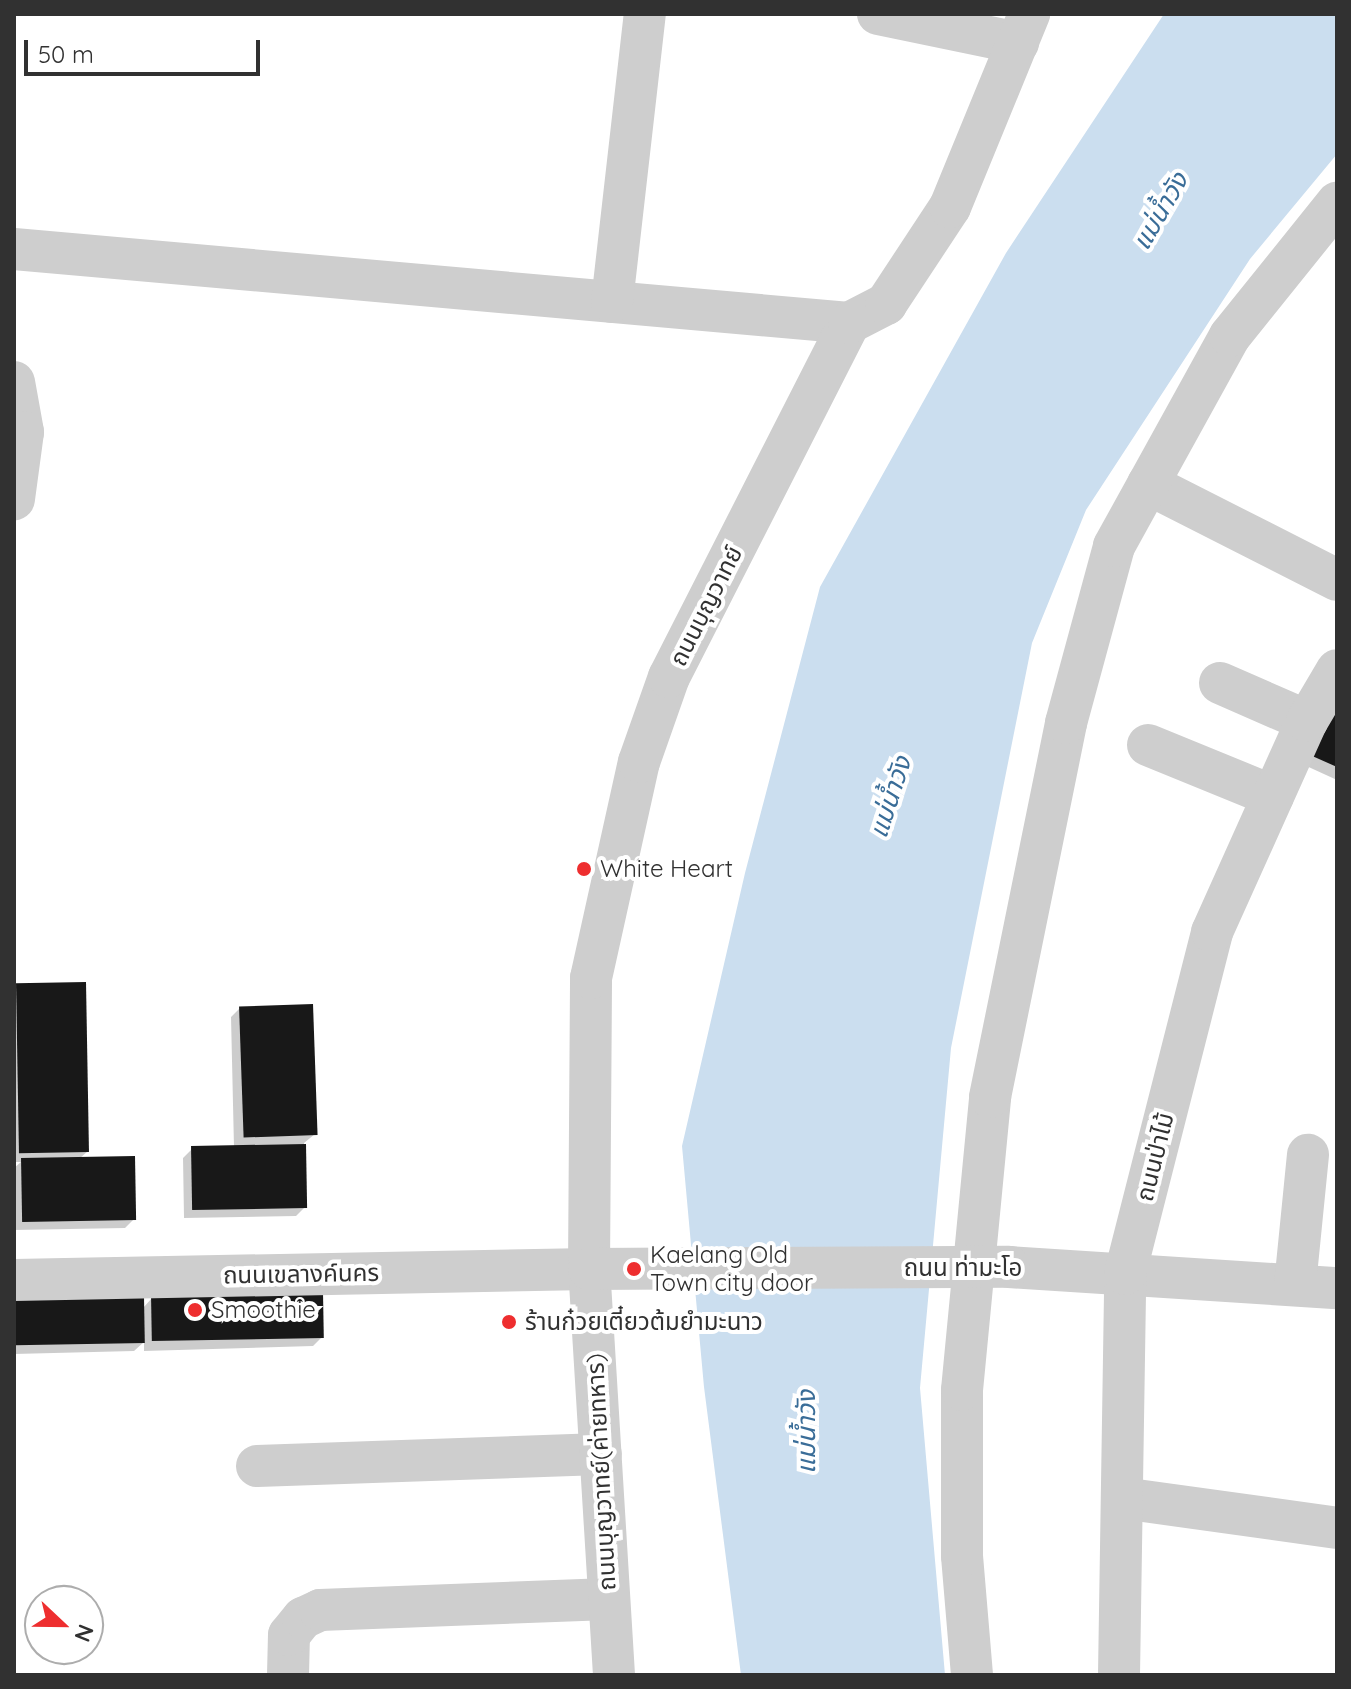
<!DOCTYPE html>
<html>
<head>
<meta charset="utf-8">
<style>
  body { margin:0 }
  #map { position:relative; width:1351px; height:1689px; overflow:hidden; background:#fff; font-family:Quicksand,"Noto Sans Thai",sans-serif }
  div>[style] { position:absolute }
  .water>* { inset:0; background:#cbdeef }
  .shadow>* { inset:0; background:#0003 }
  .building>* { inset:0; background:#181818; transform-origin:0 0 }
  .minor>* { height:42px; margin:-21px; padding:0 21px; transform-origin:21px; border-radius:21px; background:#cecece }
  .minor-bridge>* { height:42px; margin:-21px; padding:0 21px; transform-origin:21px; border-radius:21px; background:#cecece }
  .dots>* { width:22px; height:22px; translate:-50% -50%; box-sizing:border-box; border:4px solid #fff; border-radius:50% }
  span { translate:-50% -50%; white-space:nowrap; text-align:center; line-height:1.15; -webkit-text-stroke:8px #fff; paint-order:stroke }
  .street-label { font-size:24px; color:#313131 }
  .poi-label { font-size:24px; color:#313131 }
  .left { translate:0 -50%; text-align:left }
  .water-label { font-size:26px; color:#3a6d98; font-style:italic }
  .frame { position:absolute; inset:0; border:16px solid #313131; pointer-events:none }
  .north { position:absolute; left:24px; top:1585px; width:80px; height:80px; box-sizing:border-box; background:#fff; border:2px solid #adadad; border-radius:50%; rotate:112deg; font-size:22px; font-weight:700; line-height:32px; text-align:center; color:#313131 }
  .north::after { content:''; display:block; margin:auto; width:28px; height:36px; background:#ee2e2f; clip-path:polygon(50% 0,100% 100%,50% 72%,0 100%) }
  .scale { position:absolute; left:24px; top:40px; width:236px; height:36px; box-sizing:border-box; border:4px solid #313131; border-top:0; padding-left:10px; font-size:24px; line-height:28px; white-space:nowrap; color:#313131; -webkit-text-stroke:6px #fff; paint-order:stroke }
</style>
</head>
<body>
<div id="map">
  <div class="water">
    <i style="clip-path:polygon(1164px 14px,1337px 14px,1337px 154px,1250px 259px,1086px 510px,1032px 643px,951px 1048px,920px 1388px,945px 1675px,741px 1675px,704px 1387px,682px 1146px,745px 873px,820px 587px,1006px 253px)"></i>
  </div>
  <div class="shadow">
    <i style="clip-path:polygon(1337px 709px,1337px 780px,1302px 764px)"></i>
    <i style="clip-path:polygon(17px 986px,88px 1151px,79px 1159px,134px 1219px,125px 1228px,14px 1230px,14px 1168px,21px 1162px,14px 1162px)"></i>
    <i style="clip-path:polygon(240px 1008px,315px 1134px,304px 1143px,305px 1207px,296px 1216px,184px 1218px,183px 1158px,192px 1149px,234px 1148px,231px 1017px)"></i>
    <i style="clip-path:polygon(152px 1298px,322px 1337px,313px 1346px,144px 1351px,144px 1342px,134px 1351px,14px 1354px,14px 1302px,143px 1308px)"></i>
  </div>
  <div class="building">
    <i style="clip-path:polygon(1337px 707px,1337px 767px,1310px 755px)"></i>
    <i style="left:86px;top:982px;width:170px;height:70px;rotate:89deg"></i>
    <i style="left:313px;top:1004px;width:131px;height:74px;rotate:88deg"></i>
    <i style="left:306px;top:1144px;width:64px;height:115px;rotate:89deg"></i>
    <i style="left:135px;top:1156px;width:64px;height:114px;rotate:89deg"></i>
    <i style="left:323px;top:1292px;width:46px;height:172px;rotate:89deg"></i>
    <i style="left:144px;top:1297px;width:46px;height:130px;rotate:89deg"></i>
  </div>
  <div class="minor">
    <i style="left:878px;top:14px;width:143px;rotate:11.7deg"></i>
    <i style="left:14px;top:249px;width:838px;rotate:5.06deg"></i>
    <i style="left:612px;top:302px;width:290px;rotate:-83.5deg"></i>
    <i style="left:14px;top:382px;width:51px;rotate:79.8deg"></i>
    <i style="left:23px;top:432px;width:68px;rotate:97.7deg"></i>
    <i style="left:1148px;top:484px;width:212px;rotate:26.9deg"></i>
    <i style="left:1220px;top:683px;width:95px;rotate:23.6deg"></i>
    <i style="left:1148px;top:745px;width:135px;rotate:22.2deg"></i>
    <i style="left:1009px;top:1267px;width:329px;rotate:3.7deg"></i>
    <i style="left:14px;top:1280px;width:575px;rotate:-1.1deg"></i>
    <i style="left:1295px;top:1285px;width:131px;rotate:-84.3deg"></i>
    <i style="left:257px;top:1466px;width:344px;rotate:-2deg"></i>
    <i style="left:1122px;top:1498px;width:217px;rotate:7.9deg"></i>
    <i style="left:288px;top:1675px;width:40px;rotate:-88.6deg"></i>
    <i style="left:289px;top:1635px;width:22px;rotate:-51deg"></i>
    <i style="left:303px;top:1618px;width:19px;rotate:-25deg"></i>
    <i style="left:320px;top:1610px;width:289px;rotate:-2.2deg"></i>
    <i style="left:614px;top:1675px;width:407px;rotate:-93.5deg"></i>
    <i style="left:589px;top:1269px;width:291px;rotate:-89.6deg"></i>
    <i style="left:591px;top:978px;width:221px;rotate:-77.5deg"></i>
    <i style="left:639px;top:762px;width:90px;rotate:-70.6deg"></i>
    <i style="left:669px;top:677px;width:397px;rotate:-63deg"></i>
    <i style="left:849px;top:323px;width:42px;rotate:-27.2deg"></i>
    <i style="left:886px;top:304px;width:116px;rotate:-56.6deg"></i>
    <i style="left:950px;top:207px;width:209px;rotate:-67.7deg"></i>
    <i style="left:972px;top:1675px;width:119px;rotate:-94.8deg"></i>
    <i style="left:962px;top:1556px;width:166px;rotate:-90deg"></i>
    <i style="left:962px;top:1390px;width:294px;rotate:-84.5deg"></i>
    <i style="left:990px;top:1097px;width:382px;rotate:-78.5deg"></i>
    <i style="left:1066px;top:723px;width:183px;rotate:-74.8deg"></i>
    <i style="left:1114px;top:546px;width:240px;rotate:-61.1deg"></i>
    <i style="left:1230px;top:336px;width:171px;rotate:-51.2deg"></i>
    <i style="left:1119px;top:1675px;width:401px;rotate:-89.1deg"></i>
    <i style="left:1125px;top:1274px;width:353px;rotate:-75.7deg"></i>
    <i style="left:1212px;top:932px;width:231px;rotate:-65.8deg"></i>
    <i style="left:1307px;top:721px;width:59px;rotate:-59.5deg"></i>
  </div>
  <div class="minor-bridge">
    <i style="left:589px;top:1269px;width:420px;rotate:-0.3deg"></i>
  </div>
  <div class="dots">
    <i style="left:584px;top:869px;background:#ee2e2f"></i>
    <i style="left:634px;top:1269px;background:#ee2e2f"></i>
    <i style="left:195px;top:1310px;background:#ee2e2f"></i>
    <i style="left:509px;top:1322px;background:#ee2e2f"></i>
  </div>
  <div class="street-label">
    <span style="left:706px;top:606px;rotate:-63deg">ถนนบุญวาทย์</span>
    <span style="left:1155px;top:1157px;rotate:-76deg">ถนนป่าไม้</span>
    <span style="left:963px;top:1268px">ถนน ท่ามะโอ</span>
    <span style="left:301px;top:1274px;rotate:-1deg">ถนนเขลางค์นคร</span>
    <span style="left:601px;top:1472px;rotate:-93deg">ถนนบุญวาทย์(ค่ายทหาร)</span>
  </div>
  <div class="poi-label">
    <span class="left" style="left:600px;top:869px">White Heart</span>
    <span class="left" style="left:650px;top:1269px">Kaelang Old<br>Town city door</span>
    <span class="left" style="left:211px;top:1310px">Smoothie</span>
    <span class="left" style="left:525px;top:1322px">ร้านก๋วยเตี๋ยวต้มยำมะนาว</span>
  </div>
  <div class="water-label">
    <span style="left:1160px;top:211px;rotate:-60deg">แม่น้ำวัง</span>
    <span style="left:890px;top:797px;rotate:-72deg">แม่น้ำวัง</span>
    <span style="left:806px;top:1432px;rotate:-90deg">แม่น้ำวัง</span>
  </div>
  <div class="frame"></div>
  <div class="north">N</div>
  <div class="scale">50 m</div>
</div>
</body>
</html>
